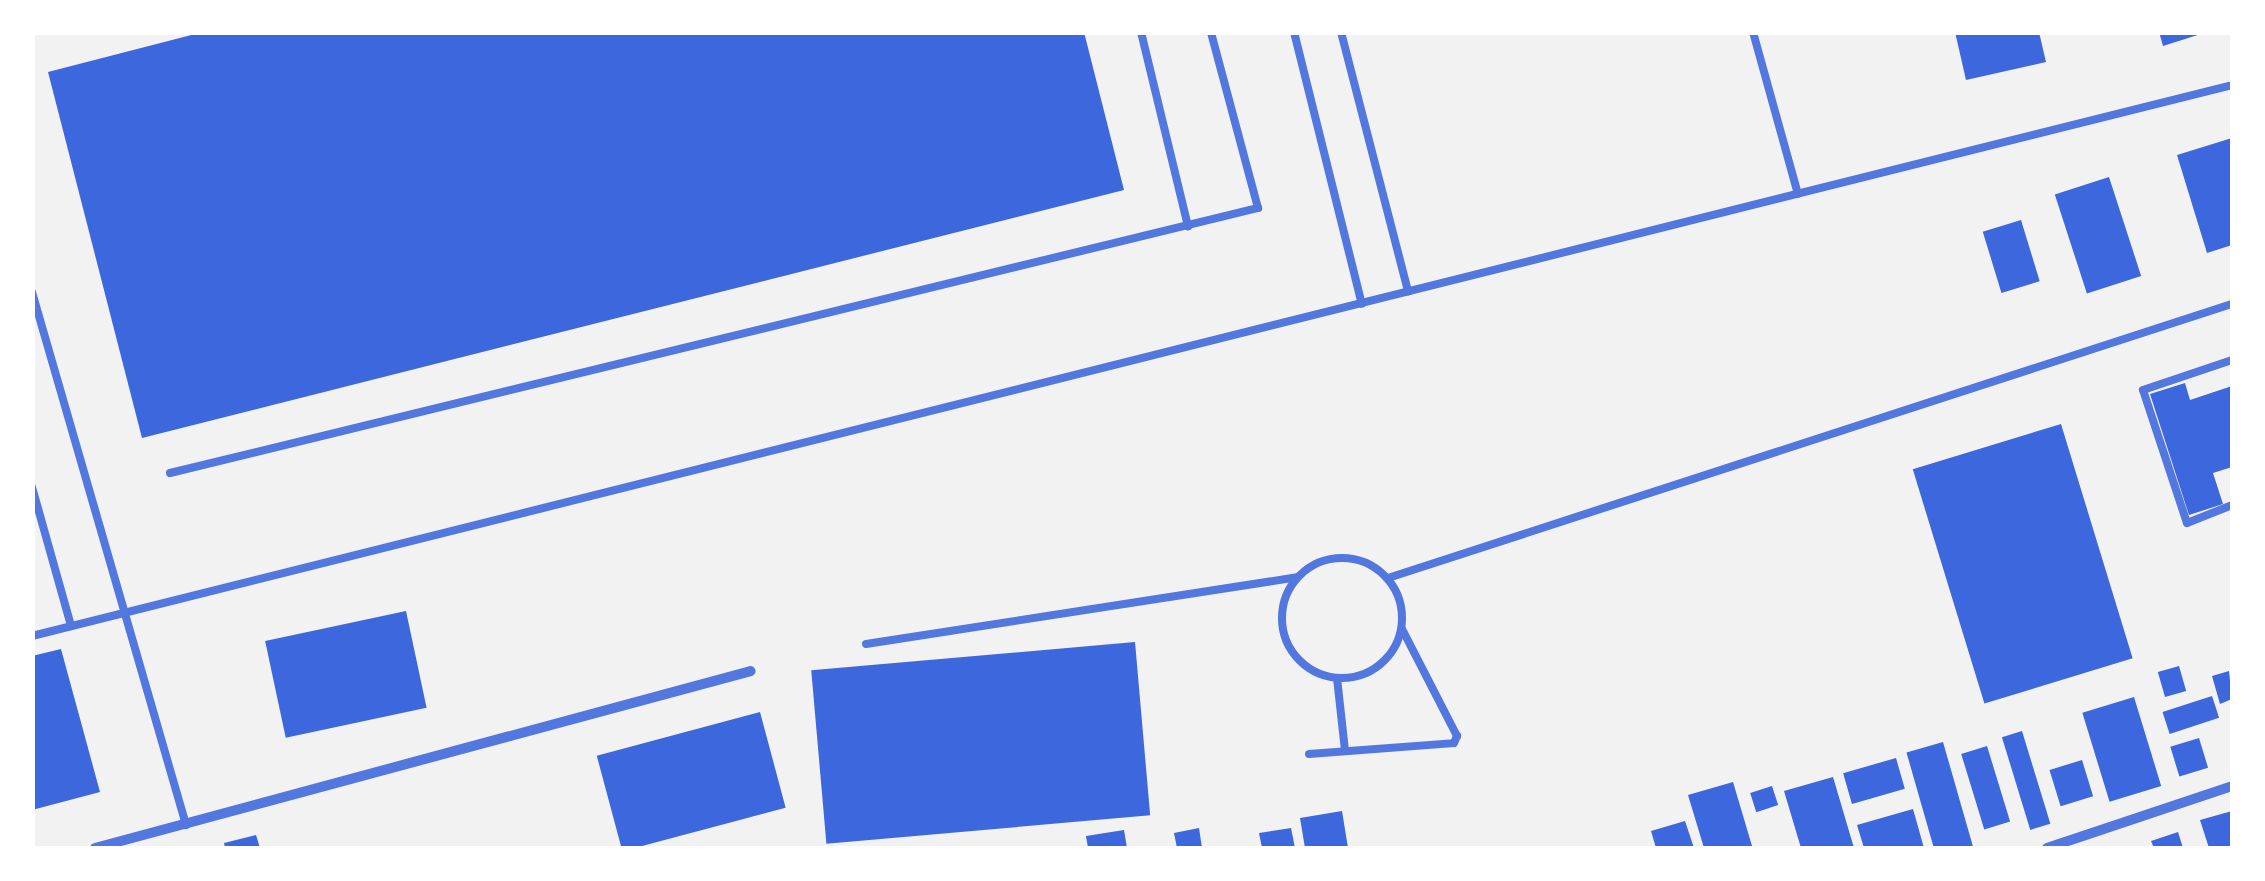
<!DOCTYPE html>
<html>
<head>
<meta charset="utf-8">
<style>
  body { margin:0 }
  #map { position:relative; width:2265px; height:881px; overflow:hidden; background:#f2f2f2; font-family:Lato,sans-serif }
  div>[style] { position:absolute }
  .building>* { inset:0; background:#3d67dc; transform-origin:0 0 }
  .service>* { height:8px; margin:-4px; padding:0 4px; transform-origin:4px; border-radius:4px; background:#5277de }
  .service>.ring { margin:-4px; padding:0; box-sizing:content-box; background:none; border:8px solid #5277de; border-radius:50% }
  .minor>* { height:10px; margin:-5px; padding:0 5px; transform-origin:5px; border-radius:5px; background:#5277de }
  span { translate:-50% -50%; white-space:nowrap; text-align:center; line-height:1.15; -webkit-text-stroke:8px #fff; paint-order:stroke }
  .frame { position:absolute; inset:0; border:35px solid #fff; pointer-events:none }
</style>
</head>
<body>
<div id="map">
  <div class="building">
    <i style="clip-path:polygon(203px 32px,1084px 32px,1124px 190px,142px 438px,48px 72px)"></i>
    <i style="clip-path:polygon(1955px 32px,2039px 32px,2046px 62px,1966px 80px)"></i>
    <i style="clip-path:polygon(2159px 32px,2204px 32px,2204px 33px,2163px 46px)"></i>
    <i style="clip-path:polygon(2232px 138px,2232px 245px,2207px 253px,2177px 155px)"></i>
    <i style="left:2109px;top:177px;width:104px;height:57px;rotate:72deg"></i>
    <i style="left:2021px;top:220px;width:64px;height:40px;rotate:73deg"></i>
    <i style="clip-path:polygon(2185px 383px,2190px 400px,2232px 386px,2232px 467px,2213px 473px,2223px 504px,2189px 515px,2150px 394px)"></i>
    <i style="left:2061px;top:424px;width:245px;height:155px;rotate:73deg"></i>
    <i style="left:406px;top:611px;width:99px;height:144px;rotate:78deg"></i>
    <i style="left:1135px;top:642px;width:174px;height:325px;rotate:85deg"></i>
    <i style="clip-path:polygon(61px 649px,100px 792px,32px 810px,32px 656px)"></i>
    <i style="left:2179px;top:666px;width:26px;height:22px;rotate:74deg"></i>
    <i style="clip-path:polygon(2229px 671px,2232px 699px,2220px 704px,2212px 676px)"></i>
    <i style="left:2212px;top:696px;width:23px;height:52px;rotate:72deg"></i>
    <i style="left:2134px;top:697px;width:93px;height:54px;rotate:73deg"></i>
    <i style="left:760px;top:712px;width:99px;height:169px;rotate:75deg"></i>
    <i style="left:2022px;top:731px;width:97px;height:21px;rotate:73deg"></i>
    <i style="left:2199px;top:738px;width:31px;height:30px;rotate:73deg"></i>
    <i style="left:1943px;top:742px;width:110px;height:38px;rotate:74deg"></i>
    <i style="left:1987px;top:746px;width:79px;height:27px;rotate:73deg"></i>
    <i style="left:1896px;top:758px;width:32px;height:55px;rotate:74deg"></i>
    <i style="left:2082px;top:760px;width:38px;height:34px;rotate:73deg"></i>
    <i style="clip-path:polygon(1833px 777px,1854px 848px,1801px 848px,1784px 791px)"></i>
    <i style="clip-path:polygon(1733px 782px,1752px 846px,1704px 848px,1688px 795px)"></i>
    <i style="left:1772px;top:786px;width:20px;height:23px;rotate:72deg"></i>
    <i style="clip-path:polygon(1913px 809px,1924px 848px,1864px 848px,1857px 825px)"></i>
    <i style="clip-path:polygon(1342px 811px,1348px 848px,1305px 848px,1300px 818px)"></i>
    <i style="clip-path:polygon(2232px 811px,2232px 848px,2209px 848px,2200px 820px)"></i>
    <i style="clip-path:polygon(1685px 821px,1694px 848px,1656px 848px,1651px 831px)"></i>
    <i style="clip-path:polygon(1199px 828px,1202px 848px,1177px 848px,1174px 833px)"></i>
    <i style="clip-path:polygon(1291px 828px,1295px 848px,1262px 848px,1259px 833px)"></i>
    <i style="clip-path:polygon(1124px 830px,1127px 848px,1088px 848px,1086px 836px)"></i>
    <i style="clip-path:polygon(2178px 832px,2183px 848px,2154px 848px,2151px 841px)"></i>
    <i style="clip-path:polygon(256px 835px,260px 848px,225px 848px,224px 843px)"></i>
  </div>
  <div class="service">
    <i style="left:1141px;top:32px;width:200px;rotate:76.4deg"></i>
    <i style="left:1294px;top:32px;width:280px;rotate:76deg"></i>
    <i style="left:1341px;top:32px;width:268px;rotate:75.5deg"></i>
    <i style="left:1753px;top:32px;width:168px;rotate:74.5deg"></i>
    <i style="left:32px;top:292px;width:555px;rotate:73.88deg"></i>
    <i style="left:2232px;top:360px;width:94px;rotate:161.4deg"></i>
    <i style="left:2143px;top:390px;width:140px;rotate:71.7deg"></i>
    <i style="left:2187px;top:523px;width:48px;rotate:-21.8deg"></i>
    <i style="left:170px;top:473px;width:1120px;rotate:-13.69deg"></i>
    <i style="left:1258px;top:208px;width:182px;rotate:-105deg"></i>
    <i style="left:32px;top:487px;width:144px;rotate:74.3deg"></i>
    <i class="ring" style="left:1282px;top:558px;width:112px;height:112px"></i>
    <i style="left:1388px;top:578px;width:887px;rotate:-17.99deg"></i>
    <i style="left:32px;top:636px;width:2268px;rotate:-14.06deg"></i>
    <i style="left:866px;top:644px;width:436px;rotate:-8.8deg"></i>
    <i style="left:1337px;top:678px;width:73px;rotate:83.7deg"></i>
    <i style="left:1309px;top:754px;width:145px;rotate:-4.3deg"></i>
    <i style="left:1454px;top:743px;width:8px;rotate:-67deg"></i>
    <i style="left:1457px;top:736px;width:120px;rotate:-117.2deg"></i>
  </div>
  <div class="minor">
    <i style="left:95px;top:848px;width:679px;rotate:-15.1deg"></i>
    <i style="left:2047px;top:848px;width:195px;rotate:-18.5deg"></i>
  </div>
  <div class="frame"></div>
</div>
</body>
</html>
